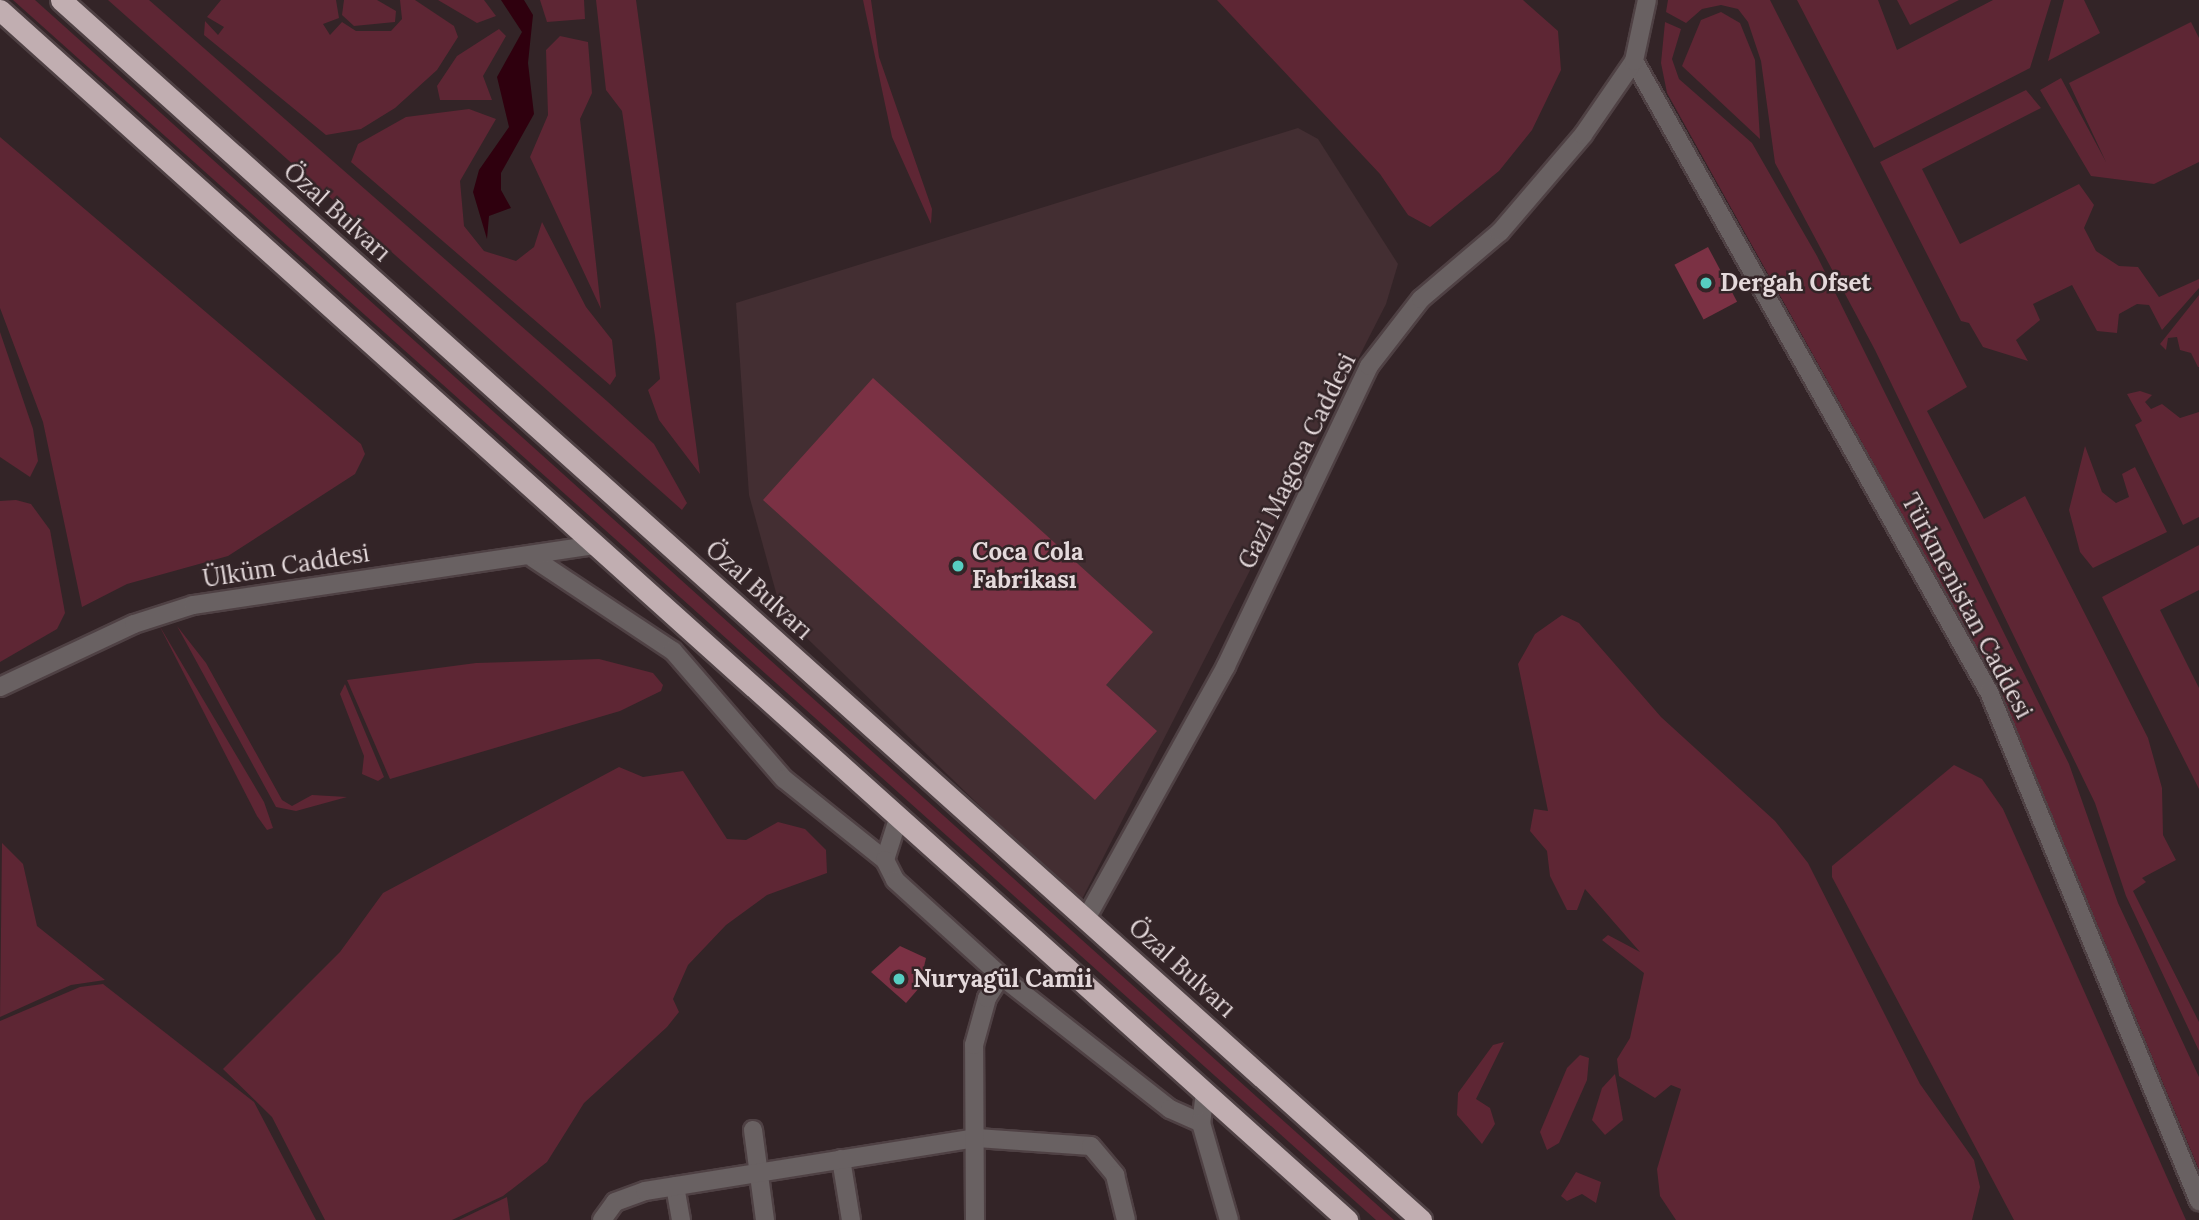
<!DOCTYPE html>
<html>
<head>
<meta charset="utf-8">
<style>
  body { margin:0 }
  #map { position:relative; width:2199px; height:1220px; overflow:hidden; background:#332427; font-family:Lora,serif }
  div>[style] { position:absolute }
  .built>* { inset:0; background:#432e32 }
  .green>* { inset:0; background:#5e2634 }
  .water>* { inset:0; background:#2f000e }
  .building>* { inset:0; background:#7b3144; transform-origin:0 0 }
  .roads { filter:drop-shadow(2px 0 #4f4144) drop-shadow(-2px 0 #4f4144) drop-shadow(0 2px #4f4144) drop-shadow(0 -2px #4f4144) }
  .minor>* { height:18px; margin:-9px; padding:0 9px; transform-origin:9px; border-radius:9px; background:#696162 }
  .highway>* { height:21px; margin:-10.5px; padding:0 10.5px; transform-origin:10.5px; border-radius:10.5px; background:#c1aeb1 }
  .dots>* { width:19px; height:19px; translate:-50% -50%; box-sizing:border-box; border:4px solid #332427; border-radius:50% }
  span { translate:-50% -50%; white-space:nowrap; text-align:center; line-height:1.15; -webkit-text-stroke:5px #332427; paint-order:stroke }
  .street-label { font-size:24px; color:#e4d9db }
  .poi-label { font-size:24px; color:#e4d9db; font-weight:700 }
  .left { translate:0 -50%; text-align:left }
</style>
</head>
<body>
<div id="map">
  <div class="built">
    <i style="clip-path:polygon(1298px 128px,1318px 139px,1398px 264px,1386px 304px,1080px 903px,782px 614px,749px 495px,736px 303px)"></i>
  </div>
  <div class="green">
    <i style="clip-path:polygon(13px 0,35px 0,1394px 1220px,1376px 1220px)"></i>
    <i style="clip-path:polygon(108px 0,149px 0,608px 402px,654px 444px,687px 503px,682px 510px)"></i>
    <i style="clip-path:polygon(221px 0,336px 0,339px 18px,323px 24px,330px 35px,342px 22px,356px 31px,391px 31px,402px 19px,400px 0,415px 0,454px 26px,458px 37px,437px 70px,395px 108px,361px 129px,326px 135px,204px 35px,205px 21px,218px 35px,224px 27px,207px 17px)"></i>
    <i style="clip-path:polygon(344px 0,377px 0,396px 11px,395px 22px,354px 26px,342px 15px)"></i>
    <i style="clip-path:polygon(438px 0,484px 0,496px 16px,477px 23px)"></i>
    <i style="clip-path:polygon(540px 0,584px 0,585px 19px,547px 22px)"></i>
    <i style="clip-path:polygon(596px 0,636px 0,700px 474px,659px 420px,648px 390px,660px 379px,655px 336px,622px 111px,606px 90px)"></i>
    <i style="clip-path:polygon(863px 0,871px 0,879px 57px,932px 209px,931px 224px,892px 137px)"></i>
    <i style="clip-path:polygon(1217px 0,1523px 0,1558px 31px,1561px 70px,1532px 130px,1499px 171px,1430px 227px,1408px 215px,1380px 174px)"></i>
    <i style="clip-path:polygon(1668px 0,1770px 0,1967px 387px,1927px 411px,1984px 519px,2025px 496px,2148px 738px,2162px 788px,2163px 835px,2176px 860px,2142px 878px,2146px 882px,2133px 891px,2199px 1022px,2199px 1051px,2126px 896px,2095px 803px,1875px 350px,1775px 163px,1761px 61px,1748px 22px,1738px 9px,1721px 5px,1702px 9px,1686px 23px,1666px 12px)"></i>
    <i style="clip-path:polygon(1797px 0,1878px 0,1897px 50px,1993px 0,2051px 0,2030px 68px,1874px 148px)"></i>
    <i style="clip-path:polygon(1897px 0,1959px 0,1910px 25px)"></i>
    <i style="clip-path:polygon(2064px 0,2084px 0,2100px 33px,2048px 61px)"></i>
    <i style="clip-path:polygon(1721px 12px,1740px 23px,1755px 60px,1760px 139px,1682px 66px,1701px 20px)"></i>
    <i style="clip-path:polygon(1665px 22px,1681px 29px,1672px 59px,1679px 79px,1752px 143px,1817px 256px,2069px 764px,2118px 903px,2199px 1077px,2199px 1170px,2000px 690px,1667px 93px,1661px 63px)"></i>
    <i style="clip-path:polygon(2191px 22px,2199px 38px,2199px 162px,2154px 184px,2091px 176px,2040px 90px,2061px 78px,2106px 162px,2069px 83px)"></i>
    <i style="clip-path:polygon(499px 29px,506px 36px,483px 76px,492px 100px,440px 100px,437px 86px,457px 56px)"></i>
    <i style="clip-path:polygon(560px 36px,588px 42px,592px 93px,580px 119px,601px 309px,530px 157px,548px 115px,546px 50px)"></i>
    <i style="clip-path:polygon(2026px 90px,2041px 108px,1922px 169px,1960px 244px,2079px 184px,2094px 205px,2084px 228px,2096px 251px,2119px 266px,2138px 267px,2159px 297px,2199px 279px,2199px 288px,2162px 330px,2149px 305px,2137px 304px,2119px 314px,2117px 333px,2097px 331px,2072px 285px,2033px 304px,2040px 320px,2016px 340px,2028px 361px,1983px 347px,1969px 323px,1961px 321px,1880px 162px)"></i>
    <i style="clip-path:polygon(469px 109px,496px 119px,460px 181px,464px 226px,484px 251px,516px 261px,534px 247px,542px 222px,586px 307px,612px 340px,616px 376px,610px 385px,351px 162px,358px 144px,406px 117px)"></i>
    <i style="clip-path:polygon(0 137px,361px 444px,365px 454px,355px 474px,228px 556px,127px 584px,82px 607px,43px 422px,0 308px)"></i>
    <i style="clip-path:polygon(2199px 295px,2199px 367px,2198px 367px,2191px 353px,2180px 350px,2177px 337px,2168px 338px,2166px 350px,2160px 344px)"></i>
    <i style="clip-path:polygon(0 332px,33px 429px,38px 461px,30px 477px,0 457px)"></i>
    <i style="clip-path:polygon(2140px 391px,2152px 395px,2145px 402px,2151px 409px,2162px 404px,2180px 418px,2199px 412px,2199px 517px,2183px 525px,2135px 425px,2142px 421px,2127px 394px)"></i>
    <i style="clip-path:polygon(2085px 446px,2102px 492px,2116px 503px,2129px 497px,2122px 474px,2135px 467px,2167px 532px,2093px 568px,2080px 552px,2069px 510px)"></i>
    <i style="clip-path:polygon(16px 500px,31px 504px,50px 530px,65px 613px,57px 629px,0 662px,0 501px)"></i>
    <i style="clip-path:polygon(2199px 545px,2199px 590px,2160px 610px,2199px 688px,2199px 789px,2102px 597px)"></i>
    <i style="clip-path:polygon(1562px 615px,1579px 623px,1661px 717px,1775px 821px,1808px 863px,1920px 1084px,1974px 1160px,1980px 1187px,1972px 1220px,1676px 1220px,1660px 1196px,1657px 1169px,1681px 1089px,1671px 1085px,1655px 1098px,1619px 1076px,1617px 1059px,1630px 1038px,1644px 973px,1602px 940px,1608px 935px,1640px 952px,1585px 889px,1577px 910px,1567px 910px,1550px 876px,1547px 851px,1530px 831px,1534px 809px,1548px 811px,1518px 664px,1535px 634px)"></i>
    <i style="clip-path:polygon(159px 625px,264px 802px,273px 828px,267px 830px,257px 816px)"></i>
    <i style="clip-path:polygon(177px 626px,206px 663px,282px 800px,292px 806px,312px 795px,347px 797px,296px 811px,276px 807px)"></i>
    <i style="clip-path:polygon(599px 659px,653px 673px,663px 685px,661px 691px,620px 711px,390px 779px,347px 680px,476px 663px)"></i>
    <i style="clip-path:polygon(345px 684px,384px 777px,378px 781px,362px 774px,364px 756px,340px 694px)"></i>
    <i style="clip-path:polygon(1954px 765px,1982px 779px,2003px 809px,2186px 1220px,2014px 1220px,1832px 877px,1832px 866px)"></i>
    <i style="clip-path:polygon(619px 767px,643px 777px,683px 771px,727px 839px,746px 840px,778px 822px,805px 829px,826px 850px,827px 873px,767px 895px,726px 925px,688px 965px,673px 999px,679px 1012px,667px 1027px,584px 1103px,547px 1162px,503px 1196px,452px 1220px,325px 1220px,272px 1117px,223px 1069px,340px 952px,383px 893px)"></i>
    <i style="clip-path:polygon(2px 843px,23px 864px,37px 926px,105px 980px,71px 985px,0 1017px)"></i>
    <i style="clip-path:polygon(103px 984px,254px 1102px,316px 1220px,0 1220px,0 1021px,80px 987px)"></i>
    <i style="clip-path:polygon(1504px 1042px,1476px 1099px,1490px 1108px,1495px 1124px,1482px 1144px,1457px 1115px,1458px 1093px,1493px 1045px)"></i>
    <i style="clip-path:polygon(1580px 1055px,1589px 1058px,1587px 1080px,1559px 1143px,1547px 1150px,1540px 1132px,1567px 1068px)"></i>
    <i style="clip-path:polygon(1615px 1074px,1623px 1120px,1605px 1135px,1592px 1120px,1602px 1088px)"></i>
    <i style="clip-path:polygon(1576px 1172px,1601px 1182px,1596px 1203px,1582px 1194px,1567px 1201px,1561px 1196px)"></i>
    <i style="clip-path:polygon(507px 1197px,510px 1220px,459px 1220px)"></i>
  </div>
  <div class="water">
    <i style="clip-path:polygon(501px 0,524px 0,533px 15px,528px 63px,534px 114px,501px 173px,501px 190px,511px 208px,489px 216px,487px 239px,473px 192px,479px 170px,509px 127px,497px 77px,522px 32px)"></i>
  </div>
  <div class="building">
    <i style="left:1708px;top:247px;width:62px;height:38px;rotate:62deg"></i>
    <i style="clip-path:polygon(873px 378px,1153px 632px,1106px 685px,1157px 731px,1095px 800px,763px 500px)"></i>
    <i style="clip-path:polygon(900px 946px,926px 958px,919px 988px,906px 1003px,871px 972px)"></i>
  </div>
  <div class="roads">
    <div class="minor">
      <i style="left:1634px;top:61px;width:724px;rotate:60.64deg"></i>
      <i style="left:1989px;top:692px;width:551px;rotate:67.58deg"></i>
      <i style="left:533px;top:558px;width:168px;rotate:33.6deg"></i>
      <i style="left:673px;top:651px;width:169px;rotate:49.1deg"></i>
      <i style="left:784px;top:779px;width:129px;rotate:38.7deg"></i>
      <i style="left:0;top:687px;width:148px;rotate:-25.2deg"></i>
      <i style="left:134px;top:624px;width:62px;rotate:-17.9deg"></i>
      <i style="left:193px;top:605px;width:405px;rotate:-8.5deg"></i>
      <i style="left:899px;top:816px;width:46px;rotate:107.7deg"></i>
      <i style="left:885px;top:860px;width:22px;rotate:63deg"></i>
      <i style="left:895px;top:880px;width:143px;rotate:42.2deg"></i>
      <i style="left:1001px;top:976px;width:215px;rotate:38.2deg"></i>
      <i style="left:1170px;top:1109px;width:34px;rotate:24deg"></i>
      <i style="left:1087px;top:917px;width:287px;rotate:-61deg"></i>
      <i style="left:1226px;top:666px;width:332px;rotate:-64.5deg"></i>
      <i style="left:1369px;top:366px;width:85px;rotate:-52.2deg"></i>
      <i style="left:1421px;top:299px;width:104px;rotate:-40.3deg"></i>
      <i style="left:1500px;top:232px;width:128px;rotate:-49.4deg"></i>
      <i style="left:1583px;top:135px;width:90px;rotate:-55.4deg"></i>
      <i style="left:1634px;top:61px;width:62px;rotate:-78deg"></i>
      <i style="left:1205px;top:1092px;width:31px;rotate:97deg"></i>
      <i style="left:1201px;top:1123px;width:101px;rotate:73.9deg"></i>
      <i style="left:753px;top:1130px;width:91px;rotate:82.4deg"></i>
      <i style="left:841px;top:1159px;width:62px;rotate:80.7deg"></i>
      <i style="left:675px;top:1186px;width:35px;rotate:80deg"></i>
      <i style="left:602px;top:1220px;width:22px;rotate:-54deg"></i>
      <i style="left:615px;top:1202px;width:32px;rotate:-20deg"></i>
      <i style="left:645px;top:1191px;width:336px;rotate:-9.1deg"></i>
      <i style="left:977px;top:1138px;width:114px;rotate:4deg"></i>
      <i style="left:1091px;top:1146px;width:38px;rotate:50deg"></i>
      <i style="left:1115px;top:1175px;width:46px;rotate:76.3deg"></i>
      <i style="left:975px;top:1220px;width:175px;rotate:-90.3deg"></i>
      <i style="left:974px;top:1045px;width:49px;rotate:-74.5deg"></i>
      <i style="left:987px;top:998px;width:26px;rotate:-58deg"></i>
    </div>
    <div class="highway">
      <i style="left:61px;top:0;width:1827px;rotate:41.89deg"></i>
      <i style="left:0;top:10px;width:1811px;rotate:41.93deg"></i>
    </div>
  </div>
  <div class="dots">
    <i style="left:1706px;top:283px;background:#57cec2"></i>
    <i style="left:958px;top:566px;background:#57cec2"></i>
    <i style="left:899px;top:979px;background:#57cec2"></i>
  </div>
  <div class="street-label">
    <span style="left:337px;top:212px;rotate:42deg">Özal Bulvarı</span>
    <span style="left:1297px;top:461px;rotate:-64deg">Gazi Magosa Caddesi</span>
    <span style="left:286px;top:566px;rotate:-9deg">Ülküm Caddesi</span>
    <span style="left:759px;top:590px;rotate:42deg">Özal Bulvarı</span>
    <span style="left:1967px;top:606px;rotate:62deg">Türkmenistan Caddesi</span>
    <span style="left:1182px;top:968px;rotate:42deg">Özal Bulvarı</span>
  </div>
  <div class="poi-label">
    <span class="left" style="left:1720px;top:283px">Dergah Ofset</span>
    <span class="left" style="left:972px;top:566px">Coca Cola<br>Fabrikası</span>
    <span class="left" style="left:913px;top:979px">Nuryagül Camii</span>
  </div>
</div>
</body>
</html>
